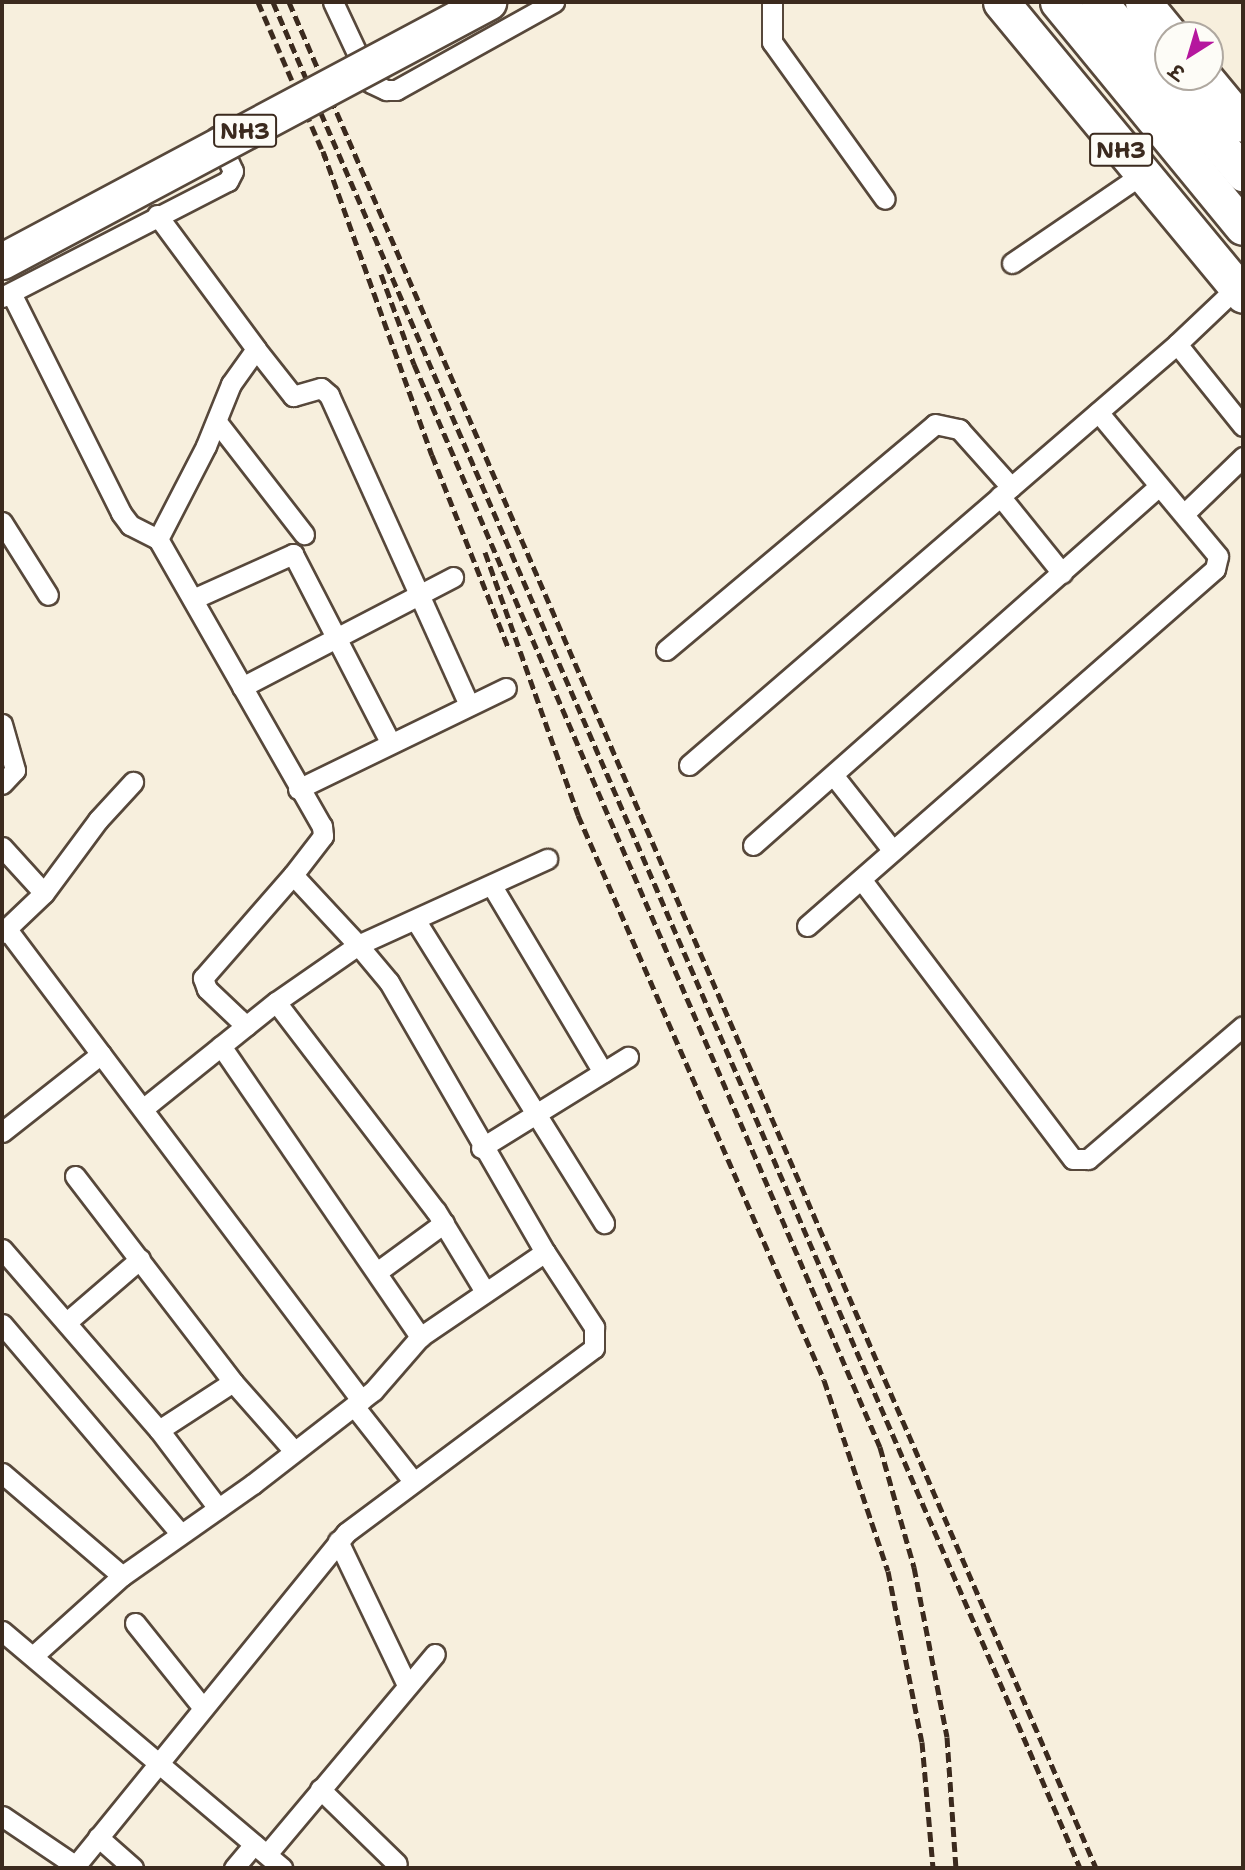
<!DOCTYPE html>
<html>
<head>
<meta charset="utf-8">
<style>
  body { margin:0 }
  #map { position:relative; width:1245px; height:1870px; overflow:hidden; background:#f7efdd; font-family:"Shantell Sans","Playpen Sans Deva",sans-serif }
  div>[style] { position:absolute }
  .roads { filter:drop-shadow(2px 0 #57483b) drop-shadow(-2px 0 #57483b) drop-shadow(0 2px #57483b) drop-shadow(0 -2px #57483b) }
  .street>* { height:19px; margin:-9.5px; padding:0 9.5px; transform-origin:9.5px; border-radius:9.5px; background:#fff }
  .highway>* { height:35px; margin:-17.5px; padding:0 17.5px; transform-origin:17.5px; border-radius:17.5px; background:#fff }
  .rail>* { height:5px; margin-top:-2.5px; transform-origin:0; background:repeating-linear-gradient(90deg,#3b2a1e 0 10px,transparent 0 15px) }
  .bridges { filter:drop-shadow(2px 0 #57483b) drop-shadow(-2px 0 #57483b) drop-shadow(0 2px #57483b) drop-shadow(0 -2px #57483b) }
  .highway-bridge>* { height:35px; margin:-17.5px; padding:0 17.5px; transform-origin:17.5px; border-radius:17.5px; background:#fff }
  span { translate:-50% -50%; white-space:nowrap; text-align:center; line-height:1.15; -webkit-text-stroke:7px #fdfcf7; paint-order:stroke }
  .shield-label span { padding:2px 5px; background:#fdfcf7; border:2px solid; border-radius:5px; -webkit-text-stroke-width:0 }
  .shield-label { font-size:23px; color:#3b2a1e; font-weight:700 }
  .frame { position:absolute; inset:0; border:4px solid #3b2a1e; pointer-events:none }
  .north { position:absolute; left:1154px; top:21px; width:70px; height:70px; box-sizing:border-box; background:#fdfcf7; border:2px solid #afa8a0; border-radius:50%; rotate:217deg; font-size:19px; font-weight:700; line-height:28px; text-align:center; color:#3b2a1e }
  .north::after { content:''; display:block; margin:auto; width:24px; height:32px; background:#b5179e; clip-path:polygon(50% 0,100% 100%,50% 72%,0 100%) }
</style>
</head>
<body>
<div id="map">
  <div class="roads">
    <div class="street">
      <i style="left:333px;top:2px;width:89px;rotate:64.9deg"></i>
      <i style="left:371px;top:83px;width:17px;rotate:25deg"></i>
      <i style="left:386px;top:90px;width:10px"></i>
      <i style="left:396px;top:90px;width:181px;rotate:-29.1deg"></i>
      <i style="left:772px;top:2px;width:40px;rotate:90deg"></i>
      <i style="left:772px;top:42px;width:193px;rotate:54.3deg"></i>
      <i style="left:157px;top:215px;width:167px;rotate:53.5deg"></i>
      <i style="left:256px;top:349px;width:43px;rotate:125.5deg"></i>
      <i style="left:231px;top:384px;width:67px;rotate:112deg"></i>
      <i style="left:206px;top:446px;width:105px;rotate:117.3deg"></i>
      <i style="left:158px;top:539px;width:331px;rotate:60.3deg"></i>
      <i style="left:322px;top:826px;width:10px;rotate:84deg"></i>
      <i style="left:323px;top:836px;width:49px;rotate:127.6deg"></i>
      <i style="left:1012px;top:263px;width:156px;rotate:-34.3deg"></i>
      <i style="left:11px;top:293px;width:246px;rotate:63.4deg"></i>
      <i style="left:121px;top:513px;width:15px;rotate:53deg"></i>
      <i style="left:130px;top:525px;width:31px;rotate:27deg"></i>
      <i style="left:2px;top:297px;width:254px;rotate:-27.2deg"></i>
      <i style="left:228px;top:181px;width:11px;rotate:-63deg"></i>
      <i style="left:233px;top:171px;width:38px;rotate:-115deg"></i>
      <i style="left:1177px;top:344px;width:105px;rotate:51.2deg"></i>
      <i style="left:256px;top:349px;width:60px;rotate:51.8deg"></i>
      <i style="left:293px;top:396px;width:29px;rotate:-16deg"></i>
      <i style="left:321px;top:388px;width:11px;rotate:41deg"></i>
      <i style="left:329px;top:395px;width:338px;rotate:65.7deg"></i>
      <i style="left:217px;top:422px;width:142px;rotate:52.2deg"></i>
      <i style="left:1000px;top:496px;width:99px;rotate:51.2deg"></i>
      <i style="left:1185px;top:513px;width:81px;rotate:-44deg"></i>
      <i style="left:2px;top:522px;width:86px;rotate:57.8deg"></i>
      <i style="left:193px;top:599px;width:110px;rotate:-24.2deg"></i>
      <i style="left:293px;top:554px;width:212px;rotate:62.7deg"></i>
      <i style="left:666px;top:650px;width:351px;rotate:-40deg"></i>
      <i style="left:935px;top:424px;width:25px;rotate:12deg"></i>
      <i style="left:959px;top:429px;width:78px;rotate:48.1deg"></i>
      <i style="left:242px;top:687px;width:238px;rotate:-27.5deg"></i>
      <i style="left:2px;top:724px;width:48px;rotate:74.2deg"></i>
      <i style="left:15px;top:770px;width:19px;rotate:133deg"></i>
      <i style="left:689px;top:765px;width:645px;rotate:-40.78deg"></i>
      <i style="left:1177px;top:344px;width:83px;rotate:-43.5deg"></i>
      <i style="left:834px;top:776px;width:95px;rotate:51.8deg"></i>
      <i style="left:298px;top:789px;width:231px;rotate:-25.9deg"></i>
      <i style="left:753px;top:845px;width:542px;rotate:-41.48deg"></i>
      <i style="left:2px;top:847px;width:62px;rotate:47.6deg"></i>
      <i style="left:861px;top:879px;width:351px;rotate:52.9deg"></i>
      <i style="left:1073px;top:1159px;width:15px"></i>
      <i style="left:1088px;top:1159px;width:204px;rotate:-40.6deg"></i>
      <i style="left:492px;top:886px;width:217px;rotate:59.2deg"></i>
      <i style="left:416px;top:921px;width:356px;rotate:58.1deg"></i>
      <i style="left:807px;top:926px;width:542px;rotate:-41.19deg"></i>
      <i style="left:1215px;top:569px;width:13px;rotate:-77deg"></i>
      <i style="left:1218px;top:556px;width:187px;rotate:-129.8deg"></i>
      <i style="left:6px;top:928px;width:591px;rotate:53.05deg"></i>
      <i style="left:2px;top:933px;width:58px;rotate:-43.6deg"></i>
      <i style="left:44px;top:893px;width:91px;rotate:-53.5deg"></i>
      <i style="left:98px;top:820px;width:52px;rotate:-47.4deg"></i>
      <i style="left:276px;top:1002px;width:263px;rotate:52.6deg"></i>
      <i style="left:436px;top:1211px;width:92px;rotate:58.7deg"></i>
      <i style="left:246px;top:1026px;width:54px;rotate:-136.5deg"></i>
      <i style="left:207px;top:989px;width:12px;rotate:-110deg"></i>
      <i style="left:203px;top:978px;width:137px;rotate:-48.9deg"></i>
      <i style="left:293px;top:875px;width:96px;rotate:47.1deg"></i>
      <i style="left:358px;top:945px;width:208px;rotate:-24.5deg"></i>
      <i style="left:221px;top:1046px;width:353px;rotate:55.6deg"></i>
      <i style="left:144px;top:1108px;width:169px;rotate:-38.8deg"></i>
      <i style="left:276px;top:1002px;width:100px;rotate:-34.8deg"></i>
      <i style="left:358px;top:945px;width:48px;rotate:50deg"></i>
      <i style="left:389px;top:982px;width:312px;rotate:60deg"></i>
      <i style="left:2px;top:1132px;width:126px;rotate:-38.2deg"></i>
      <i style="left:481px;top:1148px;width:173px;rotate:-31.8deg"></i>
      <i style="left:75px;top:1176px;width:260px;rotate:52.5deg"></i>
      <i style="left:2px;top:1249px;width:240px;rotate:49.1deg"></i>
      <i style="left:159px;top:1430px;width:98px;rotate:52.9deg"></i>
      <i style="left:377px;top:1272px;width:83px;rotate:-36.2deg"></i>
      <i style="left:68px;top:1321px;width:95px;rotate:-40.7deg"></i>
      <i style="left:2px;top:1324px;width:273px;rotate:49.6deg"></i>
      <i style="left:354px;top:1406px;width:95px;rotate:51.8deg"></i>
      <i style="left:159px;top:1430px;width:88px;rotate:-33deg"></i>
      <i style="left:233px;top:1382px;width:92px;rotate:48.5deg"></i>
      <i style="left:2px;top:1473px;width:158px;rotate:40.6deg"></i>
      <i style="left:338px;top:1541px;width:157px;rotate:64.4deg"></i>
      <i style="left:135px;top:1623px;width:109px;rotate:51.3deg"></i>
      <i style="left:2px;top:1631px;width:367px;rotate:40.2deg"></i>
      <i style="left:33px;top:1656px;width:120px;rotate:-42deg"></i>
      <i style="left:122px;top:1576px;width:160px;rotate:-35.1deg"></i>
      <i style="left:253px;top:1484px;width:152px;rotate:-37.8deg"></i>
      <i style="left:373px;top:1391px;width:72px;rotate:-49deg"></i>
      <i style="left:420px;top:1337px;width:151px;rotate:-34.2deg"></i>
      <i style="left:545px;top:1252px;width:90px;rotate:56.8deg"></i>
      <i style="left:594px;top:1327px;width:21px;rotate:90deg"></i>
      <i style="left:594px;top:1348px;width:309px;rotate:143.3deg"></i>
      <i style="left:346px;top:1533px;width:432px;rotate:129.1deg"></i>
      <i style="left:320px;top:1789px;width:107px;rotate:44.2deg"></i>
      <i style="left:2px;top:1816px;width:89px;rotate:34deg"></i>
      <i style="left:98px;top:1837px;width:47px;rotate:41.5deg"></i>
      <i style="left:267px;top:1854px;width:261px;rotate:-50deg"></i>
      <i style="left:234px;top:1868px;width:31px;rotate:-50deg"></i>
    </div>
    <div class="highway">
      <i style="left:1001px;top:2px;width:380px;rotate:50.4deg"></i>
      <i style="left:1058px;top:2px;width:291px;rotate:50.6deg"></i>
      <i style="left:1099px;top:2px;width:224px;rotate:49.9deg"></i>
      <i style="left:1143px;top:2px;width:43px;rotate:50.7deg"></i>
      <i style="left:1204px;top:77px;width:61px;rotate:50.3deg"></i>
    </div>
  </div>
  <div class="rail">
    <i style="left:258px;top:2px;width:171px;rotate:66.6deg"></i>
    <i style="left:273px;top:2px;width:2033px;rotate:66.61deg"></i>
    <i style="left:289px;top:2px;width:2033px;rotate:66.61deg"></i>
    <i style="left:323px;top:151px;width:323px;rotate:70.3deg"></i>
    <i style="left:432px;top:455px;width:209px;rotate:68.4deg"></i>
    <i style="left:381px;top:274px;width:96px;rotate:69.9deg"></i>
    <i style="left:414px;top:364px;width:1179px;rotate:66.72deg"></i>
    <i style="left:880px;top:1447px;width:125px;rotate:74.2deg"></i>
    <i style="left:914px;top:1567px;width:173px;rotate:79deg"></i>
    <i style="left:947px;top:1737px;width:131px;rotate:86.1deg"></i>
    <i style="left:485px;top:552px;width:279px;rotate:70.5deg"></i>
    <i style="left:578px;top:815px;width:616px;rotate:66.47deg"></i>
    <i style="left:824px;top:1380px;width:201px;rotate:71.5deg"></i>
    <i style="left:888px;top:1571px;width:174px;rotate:78.8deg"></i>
    <i style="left:922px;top:1742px;width:126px;rotate:85deg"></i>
  </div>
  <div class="bridges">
    <div class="highway-bridge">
      <i style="left:2px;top:261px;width:551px;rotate:-28.05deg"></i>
    </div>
  </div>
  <div class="shield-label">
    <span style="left:245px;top:131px">NH3</span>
    <span style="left:1121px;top:150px">NH3</span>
  </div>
  <div class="frame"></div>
  <div class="north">उ</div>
</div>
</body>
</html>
